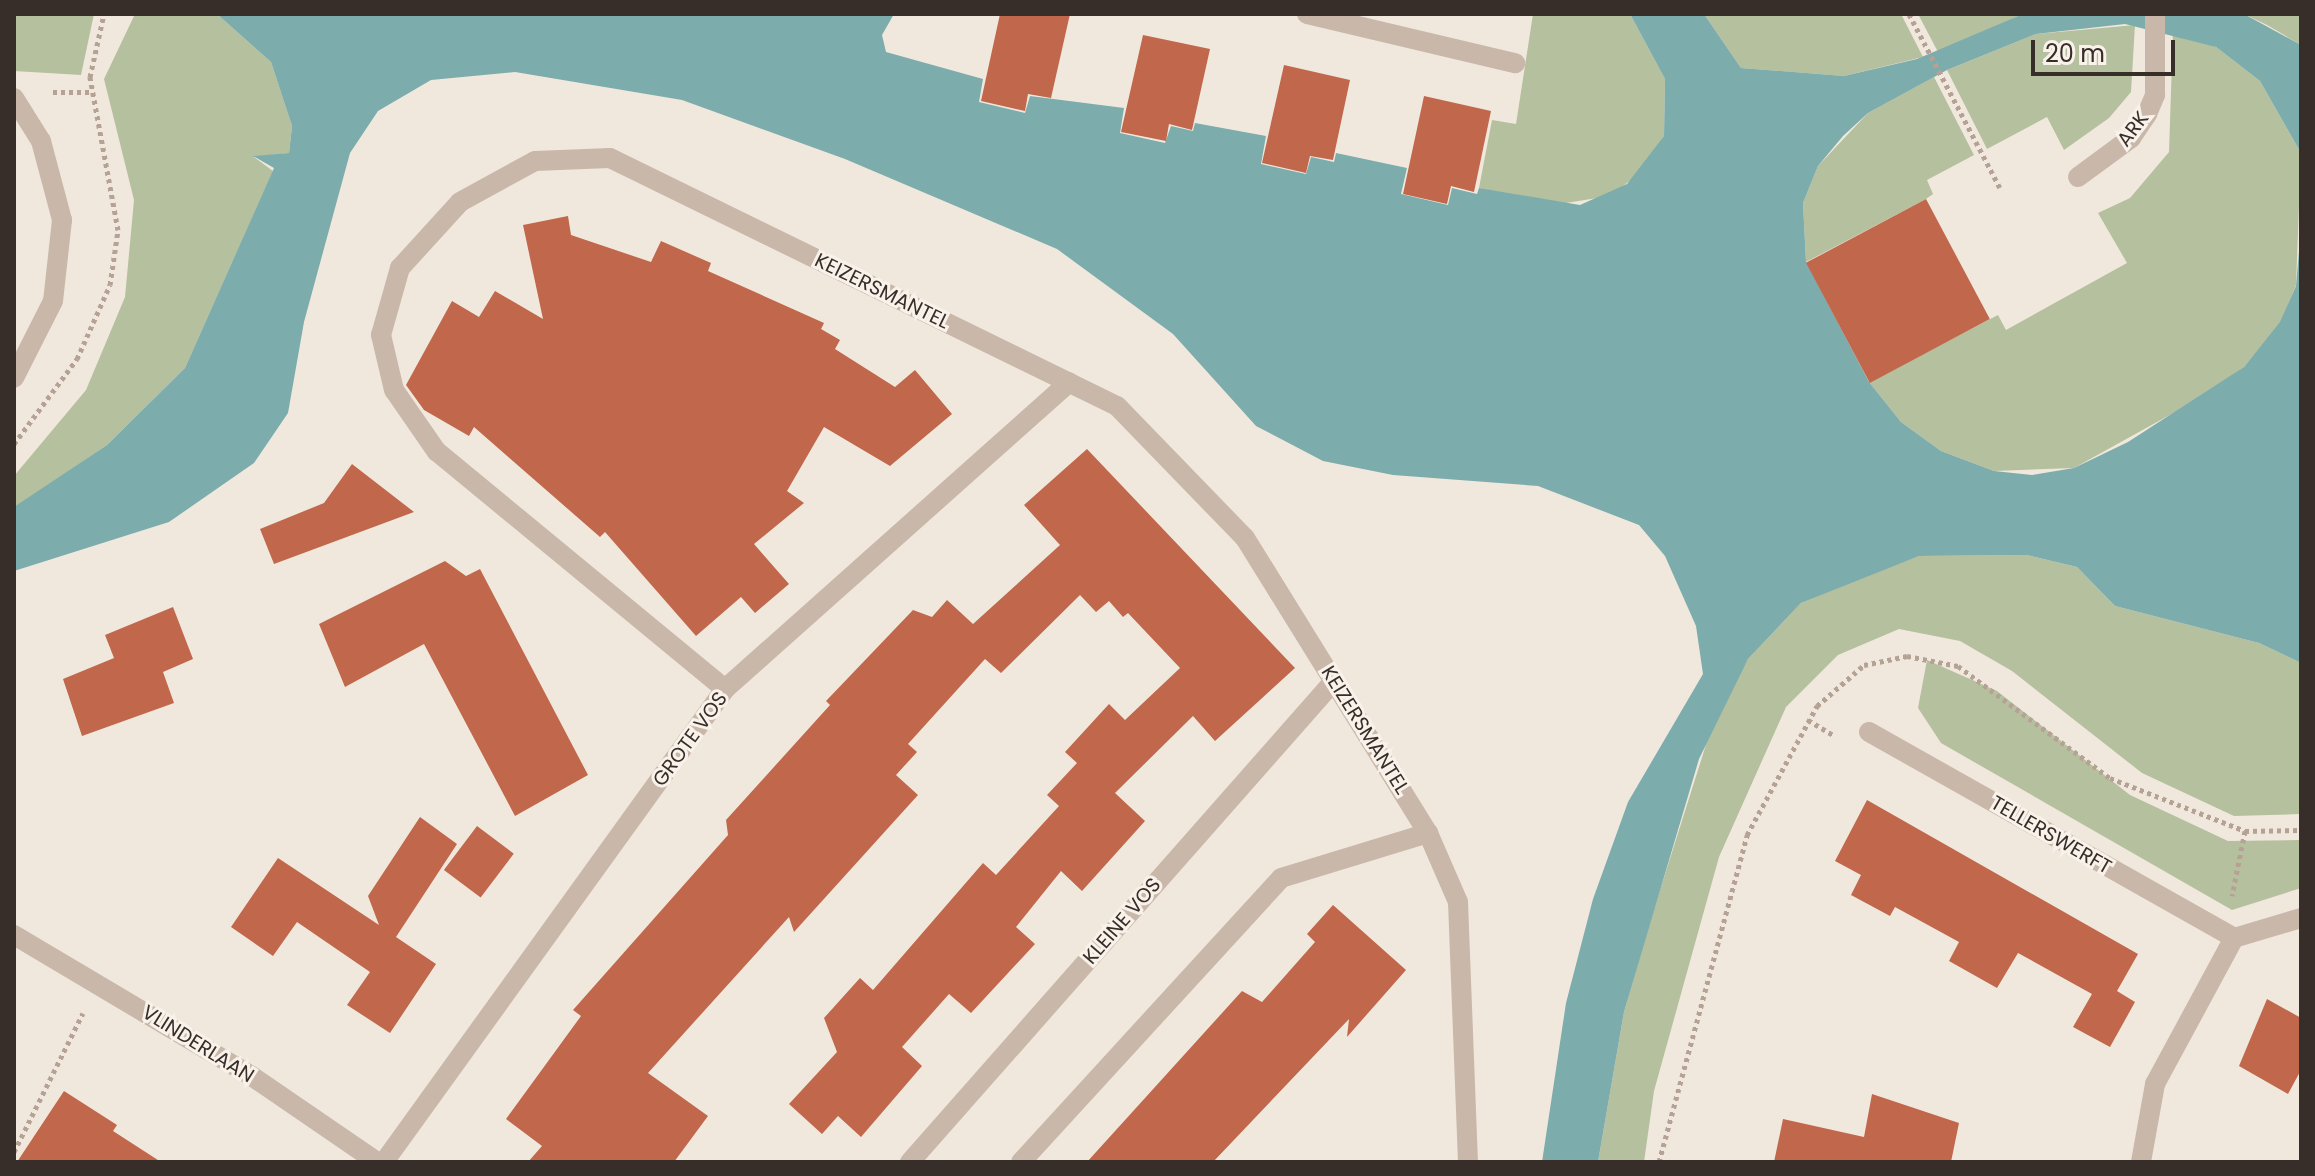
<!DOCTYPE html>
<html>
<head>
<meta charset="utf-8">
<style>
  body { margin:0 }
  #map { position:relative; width:2315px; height:1176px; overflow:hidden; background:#f1e8dd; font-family:Poppins,sans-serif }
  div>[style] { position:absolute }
  .green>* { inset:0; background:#b5c09e }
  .water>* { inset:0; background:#7dacad }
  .building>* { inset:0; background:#c1674c; transform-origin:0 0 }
  .path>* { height:5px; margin-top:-2.5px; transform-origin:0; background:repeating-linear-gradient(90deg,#b5a294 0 4px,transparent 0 8px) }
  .minor>* { height:20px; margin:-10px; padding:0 10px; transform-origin:10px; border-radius:10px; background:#c9b8aa }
  .tertiary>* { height:20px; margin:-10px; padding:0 10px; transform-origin:10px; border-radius:10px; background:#c9b8aa }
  span { translate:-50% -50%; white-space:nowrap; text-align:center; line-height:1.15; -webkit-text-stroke:6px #f9f2ea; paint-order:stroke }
  .street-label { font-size:20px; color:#372d29 }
  .frame { position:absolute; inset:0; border:16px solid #372d29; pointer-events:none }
  .scale { position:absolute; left:2031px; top:40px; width:144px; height:36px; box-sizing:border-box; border:4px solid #372d29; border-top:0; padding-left:10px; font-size:24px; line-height:28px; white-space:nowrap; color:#372d29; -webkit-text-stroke:6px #f9f2ea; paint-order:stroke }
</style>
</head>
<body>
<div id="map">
  <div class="green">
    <i style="clip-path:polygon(14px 14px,94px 14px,81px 75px,14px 71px)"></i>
    <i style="clip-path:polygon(135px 14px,217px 14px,271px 62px,292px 126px,289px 153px,254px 157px,273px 171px,185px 368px,107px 445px,14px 508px,14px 476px,86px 390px,125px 297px,134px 200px,104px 79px)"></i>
    <i style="clip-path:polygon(1533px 14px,1630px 14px,1665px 79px,1664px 136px,1640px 173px,1610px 196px,1553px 205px,1479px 188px,1492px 120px,1516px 124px)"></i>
    <i style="clip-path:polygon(1704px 14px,1901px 14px,1923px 57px,1844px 76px,1741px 68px)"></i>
    <i style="clip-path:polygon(1918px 14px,2023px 14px,1938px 52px)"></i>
    <i style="clip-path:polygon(2244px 14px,2301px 14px,2301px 45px,2267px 25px)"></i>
    <i style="clip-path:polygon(2135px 25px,2131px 92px,2109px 118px,2064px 150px,2047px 117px,1987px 149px,1947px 70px,2036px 34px)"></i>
    <i style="clip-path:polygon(2173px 31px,2216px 47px,2260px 81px,2301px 153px,2296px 285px,2281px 322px,2244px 367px,2204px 396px,2074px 468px,1994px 471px,1941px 451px,1901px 422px,1869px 382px,1998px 315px,2006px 330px,2127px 263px,2098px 213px,2130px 198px,2169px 152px)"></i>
    <i style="clip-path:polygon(1934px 77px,1974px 155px,1927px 180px,1933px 194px,1926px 199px,1806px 262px,1803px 203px,1818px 166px,1868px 113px)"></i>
    <i style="clip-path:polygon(2027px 555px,2077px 567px,2115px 606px,2259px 643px,2301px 663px,2301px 814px,2234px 816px,2142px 773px,2012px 671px,1960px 641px,1899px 629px,1838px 655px,1786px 707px,1719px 857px,1654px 1091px,1644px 1162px,1598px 1162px,1624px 1012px,1649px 925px,1716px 713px,1748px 659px,1801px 603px,1873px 573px,1919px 556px)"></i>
    <i style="clip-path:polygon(1927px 660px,1997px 691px,2130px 795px,2228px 841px,2301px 840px,2301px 888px,2232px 910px,1941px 743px,1918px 708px)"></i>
  </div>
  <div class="water">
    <i style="clip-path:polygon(217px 14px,894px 14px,882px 35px,886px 52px,983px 79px,979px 102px,1025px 113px,1030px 96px,1124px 108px,1120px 133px,1165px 143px,1171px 126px,1193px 131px,1195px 123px,1266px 136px,1261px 164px,1306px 174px,1311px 157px,1334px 162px,1336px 153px,1407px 168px,1401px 194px,1448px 205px,1452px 188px,1477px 194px,1479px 188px,1580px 205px,1627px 184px,1664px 136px,1665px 79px,1630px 14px,1704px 14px,1741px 68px,1844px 76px,1917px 59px,2023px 14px,2244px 14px,2301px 45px,2301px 153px,2260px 81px,2216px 47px,2125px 24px,2036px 34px,1947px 70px,1868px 113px,1843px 136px,1818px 166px,1803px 203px,1806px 262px,1869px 382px,1901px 422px,1941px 451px,1994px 471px,2032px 475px,2074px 468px,2128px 442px,2244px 367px,2280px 322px,2296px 286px,2301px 228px,2301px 663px,2259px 643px,2115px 606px,2077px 567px,2027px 555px,1919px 556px,1801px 603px,1748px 659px,1699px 759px,1624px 1012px,1598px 1162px,1542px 1162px,1566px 1003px,1593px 899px,1628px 802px,1703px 674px,1696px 626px,1665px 556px,1639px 525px,1538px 486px,1393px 475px,1323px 461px,1256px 426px,1173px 334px,1057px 249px,845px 159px,682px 100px,515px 72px,431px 80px,378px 111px,350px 153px,304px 322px,288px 413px,254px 463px,169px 522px,14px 571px,14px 507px,107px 445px,185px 368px,274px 168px,253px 156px,289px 153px,292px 126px,271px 62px)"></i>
  </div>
  <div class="building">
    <i style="clip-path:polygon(1000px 14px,1070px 14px,1051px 98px,1028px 94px,1025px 111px,981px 101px)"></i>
    <i style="clip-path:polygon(1143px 35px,1210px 49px,1192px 130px,1169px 124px,1166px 141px,1121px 132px)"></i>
    <i style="clip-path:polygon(1284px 65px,1350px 80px,1333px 160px,1310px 156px,1306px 173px,1262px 163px)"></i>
    <i style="clip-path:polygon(1424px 96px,1491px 111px,1474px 192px,1451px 186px,1447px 204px,1403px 194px)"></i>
    <i style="left:1926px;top:199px;width:136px;height:136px;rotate:62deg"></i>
    <i style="clip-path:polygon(568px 216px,571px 235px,651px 262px,661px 241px,711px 263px,708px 271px,824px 323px,821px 329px,840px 340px,835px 349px,895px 387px,915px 370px,952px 414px,890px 466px,824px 427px,787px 491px,804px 503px,754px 544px,789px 584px,755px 613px,741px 597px,696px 636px,605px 532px,600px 537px,474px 427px,469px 436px,424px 410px,406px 385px,452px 301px,479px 317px,495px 291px,543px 319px,523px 225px)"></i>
    <i style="clip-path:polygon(1087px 449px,1295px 668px,1215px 741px,1193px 716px,1115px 793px,1145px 821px,1082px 891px,1061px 871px,1016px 927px,1035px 944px,971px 1013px,949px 994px,902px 1047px,922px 1066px,861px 1137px,838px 1116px,822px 1134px,789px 1104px,837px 1052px,824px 1018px,860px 978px,873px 990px,983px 863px,996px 875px,1059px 806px,1047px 795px,1077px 763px,1065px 752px,1109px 704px,1125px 720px,1180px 668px,1128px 613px,1123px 617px,1109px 601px,1096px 612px,1080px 595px,1001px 673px,985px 659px,908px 744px,917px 752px,896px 775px,918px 795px,794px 932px,789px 917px,648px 1073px,708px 1116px,674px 1162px,528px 1162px,542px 1146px,506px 1119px,581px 1016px,573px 1010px,728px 835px,726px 820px,830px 705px,826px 701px,913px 610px,932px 617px,947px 600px,973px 624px,1060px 545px,1024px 505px)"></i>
    <i style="clip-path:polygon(352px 464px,414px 512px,274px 564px,260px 529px,324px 503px)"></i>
    <i style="clip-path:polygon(445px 561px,466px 576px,480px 569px,588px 775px,515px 816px,424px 644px,345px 687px,319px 624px)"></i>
    <i style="clip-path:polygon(173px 607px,193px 659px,163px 672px,174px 703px,82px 736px,63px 679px,114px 658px,105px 635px)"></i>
    <i style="clip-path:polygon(1867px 800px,2138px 954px,2117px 991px,2135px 1002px,2110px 1047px,2073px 1027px,2092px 994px,2018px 953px,1997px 988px,1949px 961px,1959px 942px,1895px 907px,1890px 916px,1851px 895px,1861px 875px,1835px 861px)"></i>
    <i style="clip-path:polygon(420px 817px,457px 844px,396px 937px,436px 964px,390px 1033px,347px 1005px,370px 972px,297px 922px,273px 956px,231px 927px,278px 858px,379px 925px,368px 896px)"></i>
    <i style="left:477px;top:826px;width:46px;height:55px;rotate:37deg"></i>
    <i style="clip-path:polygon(1333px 905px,1406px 970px,1347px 1037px,1349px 1019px,1213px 1162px,1087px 1162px,1242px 991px,1262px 1002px,1315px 942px,1307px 934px)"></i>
    <i style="clip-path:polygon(2267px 999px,2301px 1018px,2301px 1070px,2288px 1094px,2239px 1066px)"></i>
    <i style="clip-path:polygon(64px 1091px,117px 1125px,113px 1131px,161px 1162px,17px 1162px)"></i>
    <i style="clip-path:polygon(1872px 1094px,1959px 1123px,1951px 1162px,1774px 1162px,1783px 1119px,1864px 1137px)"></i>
  </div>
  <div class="path">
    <i style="left:1909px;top:14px;width:196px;rotate:62.4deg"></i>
    <i style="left:53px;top:92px;width:39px"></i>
    <i style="left:14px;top:444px;width:106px;rotate:-53.5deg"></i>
    <i style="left:77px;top:359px;width:81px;rotate:-66deg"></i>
    <i style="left:110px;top:285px;width:56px;rotate:-81.7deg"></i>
    <i style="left:118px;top:230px;width:156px;rotate:-100.4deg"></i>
    <i style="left:90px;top:77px;width:65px;rotate:-77.5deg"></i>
    <i style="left:1808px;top:720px;width:31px;rotate:31deg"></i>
    <i style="left:2245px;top:831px;width:56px;rotate:-1deg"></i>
    <i style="left:14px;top:1152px;width:155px;rotate:-63.6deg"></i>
    <i style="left:1659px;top:1162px;width:339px;rotate:-74.9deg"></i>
    <i style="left:1747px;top:835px;width:147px;rotate:-61.5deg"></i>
    <i style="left:1817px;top:706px;width:62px;rotate:-41.1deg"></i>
    <i style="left:1864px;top:665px;width:44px;rotate:-11.8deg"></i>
    <i style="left:1907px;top:656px;width:52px;rotate:11.1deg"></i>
    <i style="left:1958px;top:666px;width:189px;rotate:36.4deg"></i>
    <i style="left:2110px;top:778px;width:145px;rotate:21.4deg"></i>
    <i style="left:2245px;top:831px;width:66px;rotate:101.3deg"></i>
  </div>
  <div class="minor">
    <i style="left:1307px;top:14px;width:214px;rotate:13.3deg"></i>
    <i style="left:14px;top:98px;width:51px;rotate:57.9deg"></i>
    <i style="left:41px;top:141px;width:82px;rotate:75.1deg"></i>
    <i style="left:62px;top:220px;width:81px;rotate:96.3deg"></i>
    <i style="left:53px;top:301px;width:86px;rotate:116.9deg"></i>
    <i style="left:2078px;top:177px;width:66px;rotate:-36.3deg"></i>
    <i style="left:2131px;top:138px;width:29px;rotate:-56deg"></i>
    <i style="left:2147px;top:114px;width:21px;rotate:-67deg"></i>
    <i style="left:2155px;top:95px;width:81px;rotate:-90deg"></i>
    <i style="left:725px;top:689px;width:373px;rotate:-140.5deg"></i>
    <i style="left:437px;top:452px;width:75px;rotate:-124.7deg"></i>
    <i style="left:394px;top:390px;width:57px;rotate:-103.3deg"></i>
    <i style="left:381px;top:335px;width:70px;rotate:-74.2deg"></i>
    <i style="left:400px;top:268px;width:89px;rotate:-47.7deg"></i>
    <i style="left:460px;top:202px;width:85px;rotate:-28.7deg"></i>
    <i style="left:535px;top:161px;width:75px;rotate:-2.3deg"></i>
    <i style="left:610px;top:158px;width:564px;rotate:26.07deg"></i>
    <i style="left:1117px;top:406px;width:184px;rotate:45.9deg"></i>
    <i style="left:1245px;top:538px;width:347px;rotate:58.2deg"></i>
    <i style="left:1428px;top:833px;width:75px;rotate:66.5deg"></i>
    <i style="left:1458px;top:902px;width:260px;rotate:87.8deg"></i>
    <i style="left:1869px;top:732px;width:419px;rotate:29.4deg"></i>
    <i style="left:384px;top:1162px;width:583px;rotate:-54.21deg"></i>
    <i style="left:725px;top:689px;width:461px;rotate:-41.7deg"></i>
    <i style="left:910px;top:1162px;width:641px;rotate:-48.6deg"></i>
    <i style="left:1021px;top:1162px;width:385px;rotate:-47.5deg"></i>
    <i style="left:1281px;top:878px;width:154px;rotate:-17deg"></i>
    <i style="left:2141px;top:1162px;width:79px;rotate:-79.8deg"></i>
    <i style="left:2155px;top:1084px;width:166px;rotate:-61.6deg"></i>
    <i style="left:2234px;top:938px;width:70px;rotate:-16.6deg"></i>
  </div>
  <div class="tertiary">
    <i style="left:14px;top:935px;width:278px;rotate:30.7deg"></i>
    <i style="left:253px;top:1077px;width:150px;rotate:34.4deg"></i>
  </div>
  <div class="street-label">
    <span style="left:2133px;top:129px;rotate:-53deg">ARK</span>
    <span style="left:882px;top:291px;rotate:26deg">KEIZERSMANTEL</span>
    <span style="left:1365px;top:730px;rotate:58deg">KEIZERSMANTEL</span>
    <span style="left:690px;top:739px;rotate:-54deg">GROTE VOS</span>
    <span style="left:2051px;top:835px;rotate:30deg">TELLERSWERFT</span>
    <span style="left:1122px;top:921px;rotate:-49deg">KLEINE VOS</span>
    <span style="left:198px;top:1044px;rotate:32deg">VLINDERLAAN</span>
  </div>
  <div class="frame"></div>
  <div class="scale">20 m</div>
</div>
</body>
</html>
